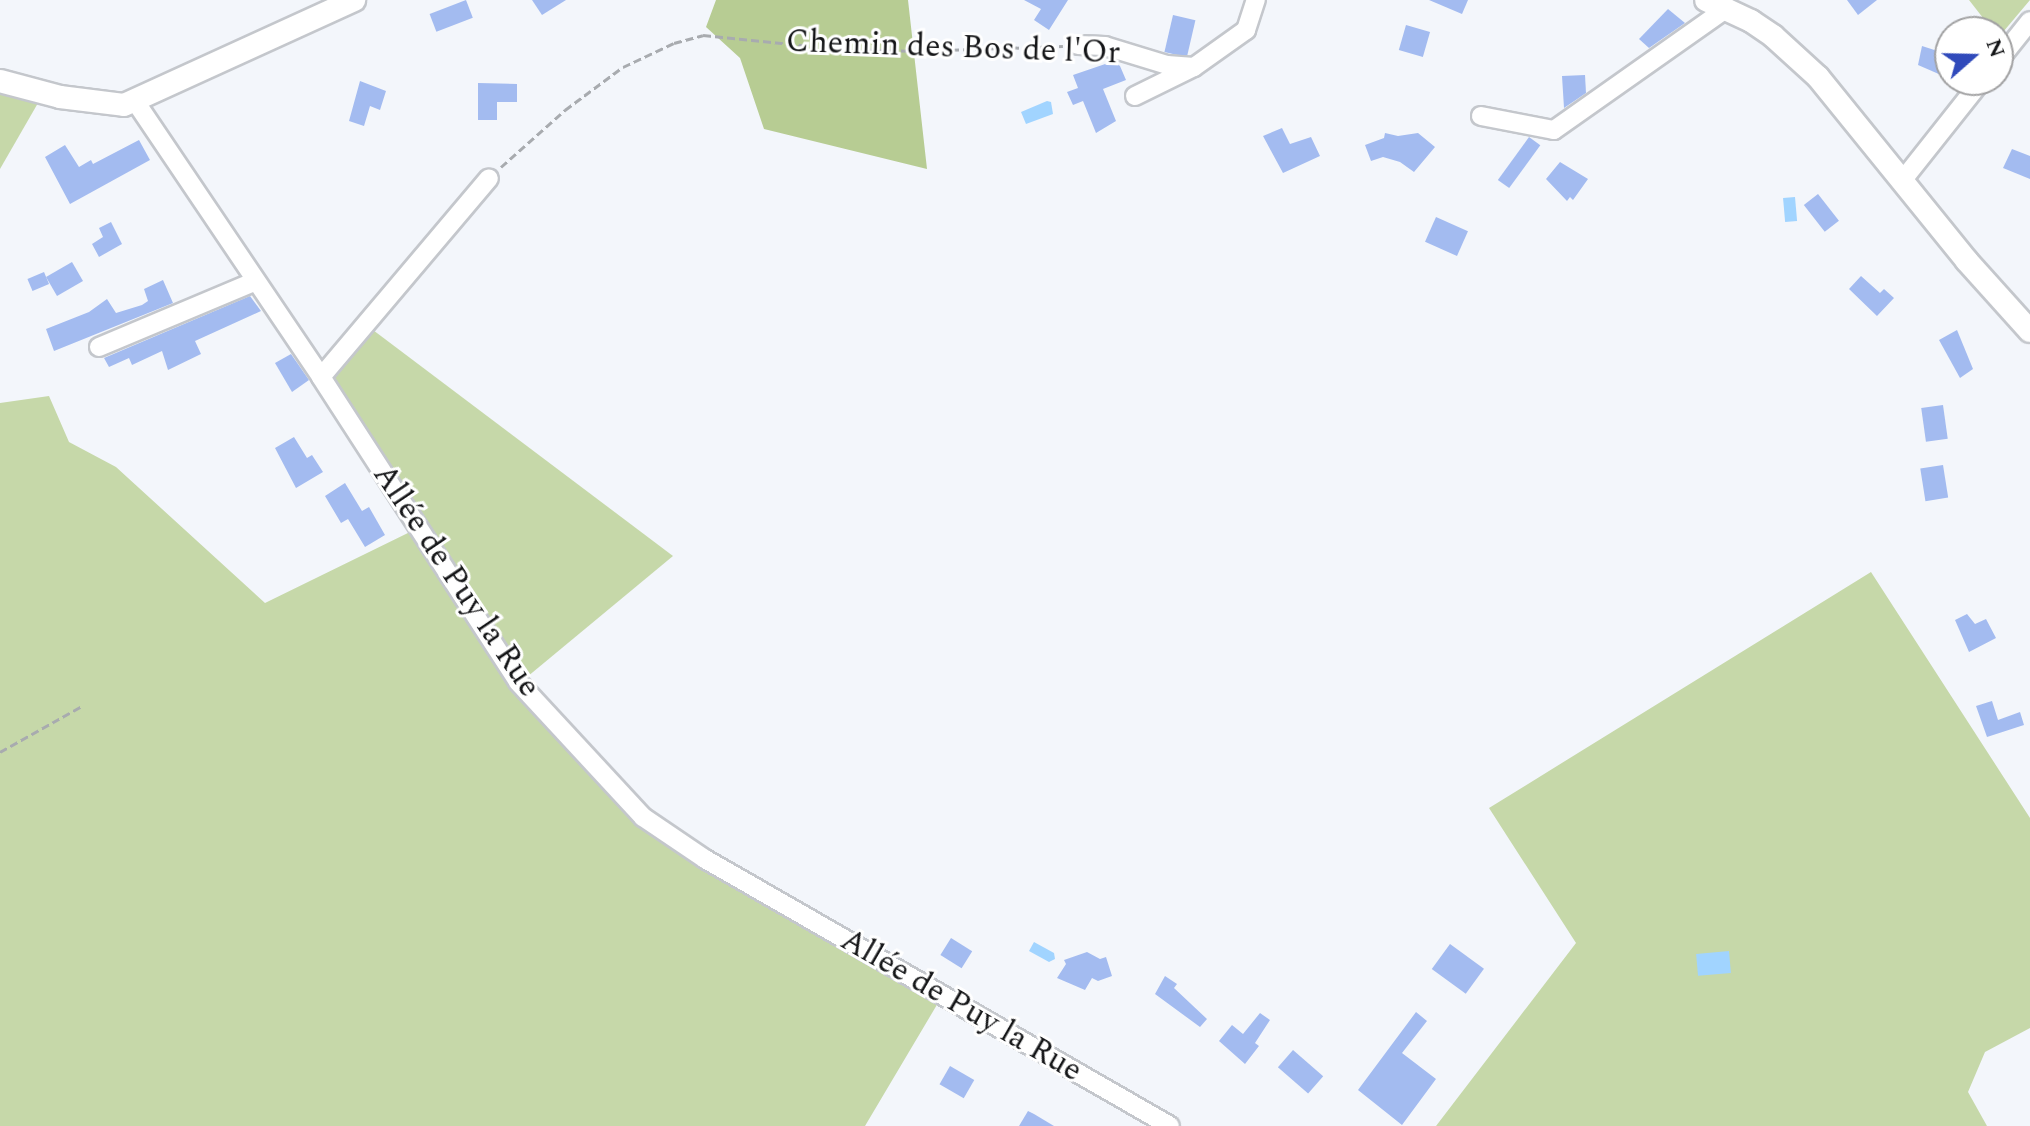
<!DOCTYPE html>
<html>
<head>
<meta charset="utf-8">
<style>
  body { margin:0 }
  #map { position:relative; width:2030px; height:1126px; overflow:hidden; background:#f3f6fb; font-family:Spectral,serif }
  div>[style] { position:absolute }
  .green>* { inset:0; background:#c6d8a9 }
  .forest>* { inset:0; background:#b7cc93 }
  .water>* { inset:0; background:#a1d4ff; transform-origin:0 0 }
  .building>* { inset:0; background:#a3bbf0; transform-origin:0 0 }
  .path>* { height:3px; margin-top:-1.5px; transform-origin:0; background:repeating-linear-gradient(90deg,#a8abaf 0 8px,transparent 0 12px) }
  .roads { filter:drop-shadow(2px 0 #c4c7cc) drop-shadow(-2px 0 #c4c7cc) drop-shadow(0 2px #c4c7cc) drop-shadow(0 -2px #c4c7cc) }
  .minor>* { height:18px; margin:-9px; padding:0 9px; transform-origin:9px; border-radius:9px; background:#fff }
  .major>* { height:22px; margin:-11px; padding:0 11px; transform-origin:11px; border-radius:11px; background:#fff }
  span { translate:-50% -50%; white-space:nowrap; text-align:center; line-height:1.15; -webkit-text-stroke:6px #fff; paint-order:stroke }
  .street-label { font-size:32px; color:#141517 }
  .north { position:absolute; left:1934px; top:16px; width:80px; height:80px; box-sizing:border-box; background:#fff; border:2px solid #a1a1a2; border-radius:50%; rotate:70deg; font-size:22px; font-weight:700; line-height:32px; text-align:center; color:#141517 }
  .north::after { content:''; display:block; margin:auto; width:28px; height:36px; background:#304abb; clip-path:polygon(50% 0,100% 100%,50% 72%,0 100%) }
</style>
</head>
<body>
<div id="map">
  <div class="green">
    <i style="clip-path:polygon(1969px 0,2030px 0,1998px 38px,1998px 32px,1994px 32px)"></i>
    <i style="clip-path:polygon(0 93px,38px 103px,0 169px)"></i>
    <i style="clip-path:polygon(369px 327px,673px 556px,527px 677px,328px 377px)"></i>
    <i style="clip-path:polygon(49px 396px,69px 442px,116px 467px,265px 603px,412px 531px,641px 826px,938px 1003px,865px 1126px,0 1126px,0 403px)"></i>
    <i style="clip-path:polygon(1871px 572px,2030px 818px,2030px 1028px,1985px 1052px,1968px 1092px,1987px 1126px,1436px 1126px,1576px 943px,1489px 808px)"></i>
  </div>
  <div class="forest">
    <i style="clip-path:polygon(716px 0,908px 0,927px 169px,764px 129px,740px 58px,706px 27px)"></i>
  </div>
  <div class="water">
    <i style="clip-path:polygon(1047px 101px,1051px 102px,1053px 114px,1026px 124px,1021px 112px)"></i>
    <i style="left:1795px;top:197px;width:24px;height:12px;rotate:85deg"></i>
    <i style="clip-path:polygon(1034px 942px,1054px 953px,1055px 959px,1049px 962px,1029px 951px)"></i>
    <i style="left:1729px;top:951px;width:22px;height:33px;rotate:85deg"></i>
  </div>
  <div class="building">
    <i style="left:466px;top:0;width:19px;height:39px;rotate:69deg"></i>
    <i style="clip-path:polygon(532px 0,566px 0,542px 15px)"></i>
    <i style="clip-path:polygon(1024px 0,1068px 0,1049px 30px,1034px 20px,1041px 9px)"></i>
    <i style="clip-path:polygon(1429px 0,1468px 0,1462px 14px)"></i>
    <i style="clip-path:polygon(1847px 0,1877px 0,1858px 15px)"></i>
    <i style="clip-path:polygon(1668px 9px,1685px 23px,1649px 48px,1639px 39px)"></i>
    <i style="left:1173px;top:15px;width:23px;height:38px;rotate:13deg"></i>
    <i style="left:1406px;top:25px;width:25px;height:26px;rotate:16deg"></i>
    <i style="clip-path:polygon(1922px 46px,1950px 55px,1948px 78px,1918px 65px)"></i>
    <i style="clip-path:polygon(1114px 61px,1120px 66px,1126px 80px,1103px 89px,1116px 121px,1096px 133px,1083px 101px,1073px 105px,1067px 92px,1078px 88px,1073px 75px)"></i>
    <i style="clip-path:polygon(1585px 75px,1586px 93px,1564px 108px,1562px 76px)"></i>
    <i style="clip-path:polygon(360px 81px,386px 91px,380px 110px,370px 106px,364px 126px,349px 121px)"></i>
    <i style="clip-path:polygon(478px 83px,517px 84px,517px 102px,497px 102px,497px 120px,478px 120px)"></i>
    <i style="clip-path:polygon(1282px 128px,1290px 144px,1311px 137px,1320px 156px,1283px 173px,1263px 136px)"></i>
    <i style="clip-path:polygon(1385px 133px,1398px 136px,1418px 133px,1435px 147px,1414px 172px,1400px 162px,1383px 157px,1371px 161px,1365px 145px,1384px 138px)"></i>
    <i style="left:1529px;top:137px;width:14px;height:53px;rotate:36deg"></i>
    <i style="clip-path:polygon(139px 140px,150px 160px,70px 204px,45px 157px,65px 145px,79px 167px,91px 160px,93px 164px)"></i>
    <i style="clip-path:polygon(2012px 149px,2030px 156px,2030px 179px,2003px 168px)"></i>
    <i style="clip-path:polygon(1560px 162px,1588px 179px,1573px 200px,1570px 197px,1567px 201px,1546px 179px)"></i>
    <i style="left:1818px;top:194px;width:34px;height:18px;rotate:52deg"></i>
    <i style="left:1436px;top:217px;width:35px;height:27px;rotate:24deg"></i>
    <i style="clip-path:polygon(111px 222px,122px 244px,99px 257px,92px 244px,103px 237px,99px 228px)"></i>
    <i style="left:72px;top:262px;width:22px;height:30px;rotate:60deg"></i>
    <i style="left:44px;top:272px;width:13px;height:18px;rotate:67deg"></i>
    <i style="clip-path:polygon(1861px 276px,1880px 293px,1884px 289px,1894px 298px,1877px 316px,1849px 289px)"></i>
    <i style="clip-path:polygon(163px 280px,173px 303px,54px 351px,46px 329px,89px 312px,107px 299px,116px 313px,142px 305px,148px 301px,144px 289px)"></i>
    <i style="clip-path:polygon(250px 296px,261px 311px,195px 341px,201px 354px,168px 370px,162px 351px,132px 365px,129px 358px,109px 367px,104px 358px)"></i>
    <i style="clip-path:polygon(1957px 330px,1973px 369px,1960px 378px,1939px 340px)"></i>
    <i style="clip-path:polygon(291px 354px,309px 380px,292px 392px,275px 363px)"></i>
    <i style="left:1943px;top:405px;width:34px;height:22px;rotate:82deg"></i>
    <i style="clip-path:polygon(294px 437px,307px 458px,312px 455px,323px 472px,296px 488px,275px 448px)"></i>
    <i style="left:1943px;top:465px;width:33px;height:23px;rotate:81deg"></i>
    <i style="clip-path:polygon(345px 483px,362px 511px,369px 507px,385px 535px,365px 547px,348px 519px,341px 523px,325px 496px)"></i>
    <i style="clip-path:polygon(1967px 614px,1975px 624px,1986px 619px,1996px 638px,1969px 652px,1955px 620px)"></i>
    <i style="clip-path:polygon(1992px 701px,1998px 720px,2020px 712px,2024px 725px,1987px 737px,1976px 706px)"></i>
    <i style="left:951px;top:938px;width:25px;height:20px;rotate:32deg"></i>
    <i style="left:1450px;top:944px;width:42px;height:31px;rotate:36deg"></i>
    <i style="clip-path:polygon(1087px 952px,1100px 959px,1106px 957px,1112px 976px,1098px 981px,1092px 978px,1085px 990px,1057px 978px,1066px 964px,1064px 960px)"></i>
    <i style="clip-path:polygon(1165px 976px,1177px 984px,1174px 988px,1207px 1019px,1200px 1027px,1155px 994px)"></i>
    <i style="clip-path:polygon(1416px 1012px,1427px 1021px,1402px 1053px,1436px 1079px,1402px 1125px,1358px 1090px)"></i>
    <i style="clip-path:polygon(1260px 1013px,1270px 1020px,1255px 1043px,1259px 1046px,1245px 1064px,1219px 1041px,1232px 1025px,1243px 1034px)"></i>
    <i style="left:1293px;top:1050px;width:40px;height:23px;rotate:41deg"></i>
    <i style="left:950px;top:1066px;width:28px;height:21px;rotate:30deg"></i>
    <i style="clip-path:polygon(1028px 1111px,1034px 1114px,1054px 1126px,1019px 1126px)"></i>
  </div>
  <div class="path">
    <i style="left:501px;top:167px;width:86px;rotate:-41.7deg"></i>
    <i style="left:565px;top:110px;width:72px;rotate:-36.6deg"></i>
    <i style="left:623px;top:67px;width:56px;rotate:-25.2deg"></i>
    <i style="left:674px;top:43px;width:30px;rotate:-15deg"></i>
    <i style="left:703px;top:35px;width:127px;rotate:5.9deg"></i>
    <i style="left:829px;top:48px;width:86px;rotate:2deg"></i>
    <i style="left:915px;top:51px;width:148px;rotate:-1.9deg"></i>
    <i style="left:0;top:752px;width:94px;rotate:-29.3deg"></i>
  </div>
  <div class="roads">
    <div class="minor">
      <i style="left:1078px;top:45px;width:27px;rotate:2deg"></i>
      <i style="left:1105px;top:46px;width:65px;rotate:17deg"></i>
      <i style="left:1167px;top:65px;width:27px;rotate:4deg"></i>
      <i style="left:1194px;top:67px;width:64px;rotate:-35.4deg"></i>
      <i style="left:1246px;top:30px;width:32px;rotate:-72deg"></i>
      <i style="left:1998px;top:61px;width:51px;rotate:-51.3deg"></i>
      <i style="left:1135px;top:96px;width:64px;rotate:-26.2deg"></i>
      <i style="left:135px;top:101px;width:333px;rotate:56deg"></i>
      <i style="left:321px;top:377px;width:363px;rotate:57.1deg"></i>
      <i style="left:518px;top:682px;width:184px;rotate:47.2deg"></i>
      <i style="left:643px;top:817px;width:75px;rotate:34.1deg"></i>
      <i style="left:705px;top:859px;width:536px;rotate:29.86deg"></i>
      <i style="left:1481px;top:116px;width:74px;rotate:10.9deg"></i>
      <i style="left:1554px;top:130px;width:212px;rotate:-35.2deg"></i>
      <i style="left:1902px;top:181px;width:129px;rotate:-51.6deg"></i>
      <i style="left:99px;top:347px;width:170px;rotate:-22.8deg"></i>
      <i style="left:321px;top:377px;width:260px;rotate:-49.8deg"></i>
    </div>
    <div class="major">
      <i style="left:1706px;top:0;width:50px;rotate:25deg"></i>
      <i style="left:1751px;top:21px;width:27px;rotate:34deg"></i>
      <i style="left:1773px;top:36px;width:61px;rotate:42.3deg"></i>
      <i style="left:1818px;top:77px;width:237px;rotate:51deg"></i>
      <i style="left:1967px;top:261px;width:94px;rotate:48deg"></i>
      <i style="left:0;top:81px;width:62px;rotate:14.9deg"></i>
      <i style="left:60px;top:97px;width:64px;rotate:7.1deg"></i>
      <i style="left:124px;top:105px;width:253px;rotate:-24.5deg"></i>
    </div>
  </div>
  <div class="street-label">
    <span style="left:953px;top:48px;rotate:2deg">Chemin des Bos de l'Or</span>
    <span style="left:456px;top:581px;rotate:56deg">Allée de Puy la Rue</span>
    <span style="left:961px;top:1006px;rotate:30deg">Allée de Puy la Rue</span>
  </div>
  <div class="north">N</div>
</div>
</body>
</html>
